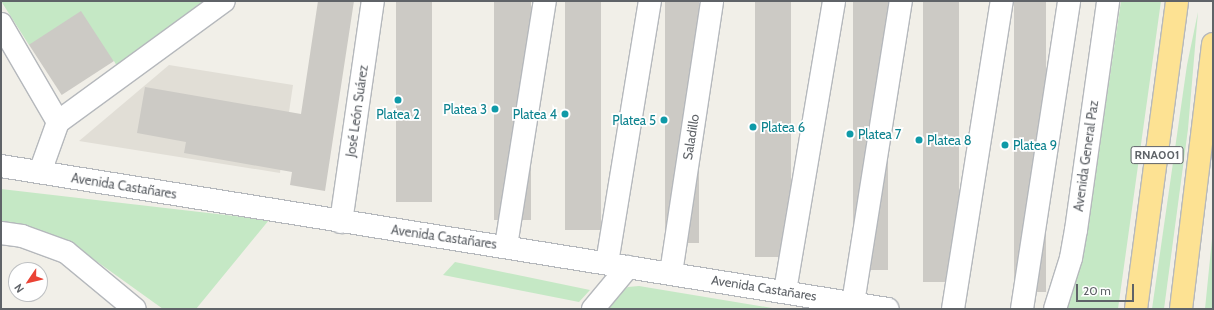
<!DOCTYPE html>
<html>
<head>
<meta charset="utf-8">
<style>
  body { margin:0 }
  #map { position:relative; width:1214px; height:310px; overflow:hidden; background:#f1efe8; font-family:Cabin,sans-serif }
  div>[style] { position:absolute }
  .education>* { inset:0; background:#e1ded6 }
  .green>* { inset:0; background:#c5e8c5 }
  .building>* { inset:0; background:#cccac5; transform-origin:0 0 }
  .roads { filter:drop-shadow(1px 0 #b5b8bc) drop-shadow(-1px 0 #b5b8bc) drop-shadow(0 1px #b5b8bc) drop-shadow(0 -1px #b5b8bc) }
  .minor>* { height:22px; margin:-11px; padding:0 11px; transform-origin:11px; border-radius:11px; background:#fff }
  .tertiary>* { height:22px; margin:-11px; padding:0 11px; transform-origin:11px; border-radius:11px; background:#fff }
  .motorway>* { height:22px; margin:-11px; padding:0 11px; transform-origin:11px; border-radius:11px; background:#fde293 }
  .dots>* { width:11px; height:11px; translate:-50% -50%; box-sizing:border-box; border:2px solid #fff; border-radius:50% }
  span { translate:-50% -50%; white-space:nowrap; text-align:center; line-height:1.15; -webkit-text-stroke:3.5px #fff; paint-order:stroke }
  .shield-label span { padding:1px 3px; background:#fff; border:1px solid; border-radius:3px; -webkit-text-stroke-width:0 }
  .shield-label { font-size:12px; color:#5f6368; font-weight:700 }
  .culture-label { font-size:13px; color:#0d838f }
  .right { translate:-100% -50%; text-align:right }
  .left { translate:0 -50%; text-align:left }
  .street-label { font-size:13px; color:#5f6368 }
  .frame { position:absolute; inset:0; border:2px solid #5f6368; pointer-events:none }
  .north { position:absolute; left:8px; top:262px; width:40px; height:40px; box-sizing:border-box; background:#fff; border:1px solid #bfc1c3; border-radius:50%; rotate:235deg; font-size:11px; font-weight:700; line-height:16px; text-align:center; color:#5f6368 }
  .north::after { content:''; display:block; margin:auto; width:14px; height:18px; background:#ea4335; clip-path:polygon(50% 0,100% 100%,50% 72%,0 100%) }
  .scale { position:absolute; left:1076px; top:284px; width:58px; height:18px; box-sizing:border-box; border:2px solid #5f6368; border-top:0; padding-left:5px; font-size:12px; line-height:14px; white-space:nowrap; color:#5f6368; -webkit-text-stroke:3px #fff; paint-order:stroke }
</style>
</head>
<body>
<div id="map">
  <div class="education">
    <i style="clip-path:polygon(169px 65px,293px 85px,280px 173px,79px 141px)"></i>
  </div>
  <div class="green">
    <i style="clip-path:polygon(1px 1px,215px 1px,118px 68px,114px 61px,29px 45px)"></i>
    <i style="clip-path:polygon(1121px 1px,1161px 1px,1118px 309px,1065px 309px,1084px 252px)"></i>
    <i style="clip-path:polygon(1198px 12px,1188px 129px,1164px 309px,1152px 309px,1187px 65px)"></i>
    <i style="clip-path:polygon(1px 189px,269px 220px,196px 309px,163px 309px,85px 253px,25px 231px,1px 228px)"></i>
    <i style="clip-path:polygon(1213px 229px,1213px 309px,1205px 309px)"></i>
    <i style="clip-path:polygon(455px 262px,590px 290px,579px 302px,443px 275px)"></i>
    <i style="clip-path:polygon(639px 286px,778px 309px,608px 309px,618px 294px,628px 287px)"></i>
  </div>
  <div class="building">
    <i style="clip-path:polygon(318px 1px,354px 1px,325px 191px,290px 185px,292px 172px,184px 153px,186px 142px,137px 133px,145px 87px,301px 114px)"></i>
    <i style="left:396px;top:1px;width:36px;height:201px"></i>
    <i style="left:494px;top:1px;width:37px;height:219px"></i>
    <i style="left:565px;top:1px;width:36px;height:229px"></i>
    <i style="left:665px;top:1px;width:34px;height:242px"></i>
    <i style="left:755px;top:1px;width:36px;height:256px"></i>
    <i style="left:853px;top:1px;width:35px;height:269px"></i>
    <i style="left:923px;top:1px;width:36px;height:281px"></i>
    <i style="left:1014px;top:1px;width:32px;height:291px"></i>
    <i style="left:81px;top:11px;width:60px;height:62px;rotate:57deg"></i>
  </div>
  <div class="roads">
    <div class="minor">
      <i style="left:1px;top:24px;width:113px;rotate:59.8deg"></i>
      <i style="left:40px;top:172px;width:53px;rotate:-70.2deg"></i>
      <i style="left:58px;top:122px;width:205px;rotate:-36.1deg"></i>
      <i style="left:341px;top:222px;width:223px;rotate:-81.8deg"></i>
      <i style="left:1px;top:233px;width:21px;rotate:8deg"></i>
      <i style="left:22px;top:236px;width:47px;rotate:20deg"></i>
      <i style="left:66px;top:252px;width:89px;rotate:39.6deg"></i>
      <i style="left:506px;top:246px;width:248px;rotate:-81deg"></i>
      <i style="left:607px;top:263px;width:266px;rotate:-80.7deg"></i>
      <i style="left:671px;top:273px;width:275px;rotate:-81.4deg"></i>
      <i style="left:785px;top:291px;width:294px;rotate:-80.4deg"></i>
      <i style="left:853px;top:303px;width:306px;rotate:-81deg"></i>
      <i style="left:593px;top:309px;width:55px;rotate:-50.2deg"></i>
      <i style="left:953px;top:309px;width:312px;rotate:-81deg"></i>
      <i style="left:1022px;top:309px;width:312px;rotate:-81.3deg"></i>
    </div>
    <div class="tertiary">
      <i style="left:1px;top:166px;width:898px;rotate:9.16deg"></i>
      <i style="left:1055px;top:309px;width:53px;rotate:-72.6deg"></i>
      <i style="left:1071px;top:258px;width:28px;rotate:-80deg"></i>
      <i style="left:1076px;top:230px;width:231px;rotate:-82deg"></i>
    </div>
    <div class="motorway">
      <i style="left:1136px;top:309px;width:311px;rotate:-82.4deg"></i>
      <i style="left:1181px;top:309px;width:267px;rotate:-83.1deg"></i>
    </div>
  </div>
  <div class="dots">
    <i style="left:398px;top:100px;background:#0f9aa8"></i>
    <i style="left:495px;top:109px;background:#0f9aa8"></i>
    <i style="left:565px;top:114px;background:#0f9aa8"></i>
    <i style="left:664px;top:120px;background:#0f9aa8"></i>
    <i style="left:753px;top:127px;background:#0f9aa8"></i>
    <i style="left:850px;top:134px;background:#0f9aa8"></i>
    <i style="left:919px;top:140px;background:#0f9aa8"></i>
    <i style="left:1005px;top:145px;background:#0f9aa8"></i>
  </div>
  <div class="shield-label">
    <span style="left:1157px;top:155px">RNA001</span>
  </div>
  <div class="culture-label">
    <span class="right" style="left:487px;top:109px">Platea 3</span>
    <span style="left:398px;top:114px">Platea 2</span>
    <span class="right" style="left:557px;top:114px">Platea 4</span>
    <span class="right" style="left:656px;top:120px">Platea 5</span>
    <span class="left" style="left:761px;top:127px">Platea 6</span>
    <span class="left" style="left:858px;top:134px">Platea 7</span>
    <span class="left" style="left:927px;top:140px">Platea 8</span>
    <span class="left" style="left:1013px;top:145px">Platea 9</span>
  </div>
  <div class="street-label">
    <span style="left:357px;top:111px;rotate:-82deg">José León Suárez</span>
    <span style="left:691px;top:137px;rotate:-81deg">Saladillo</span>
    <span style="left:1086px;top:156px;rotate:-82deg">Avenida General Paz</span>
    <span style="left:124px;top:186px;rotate:9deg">Avenida Castañares</span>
    <span style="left:444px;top:237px;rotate:8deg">Avenida Castañares</span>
    <span style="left:764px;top:288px;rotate:9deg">Avenida Castañares</span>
  </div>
  <div class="frame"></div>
  <div class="north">N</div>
  <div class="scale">20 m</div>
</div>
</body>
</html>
